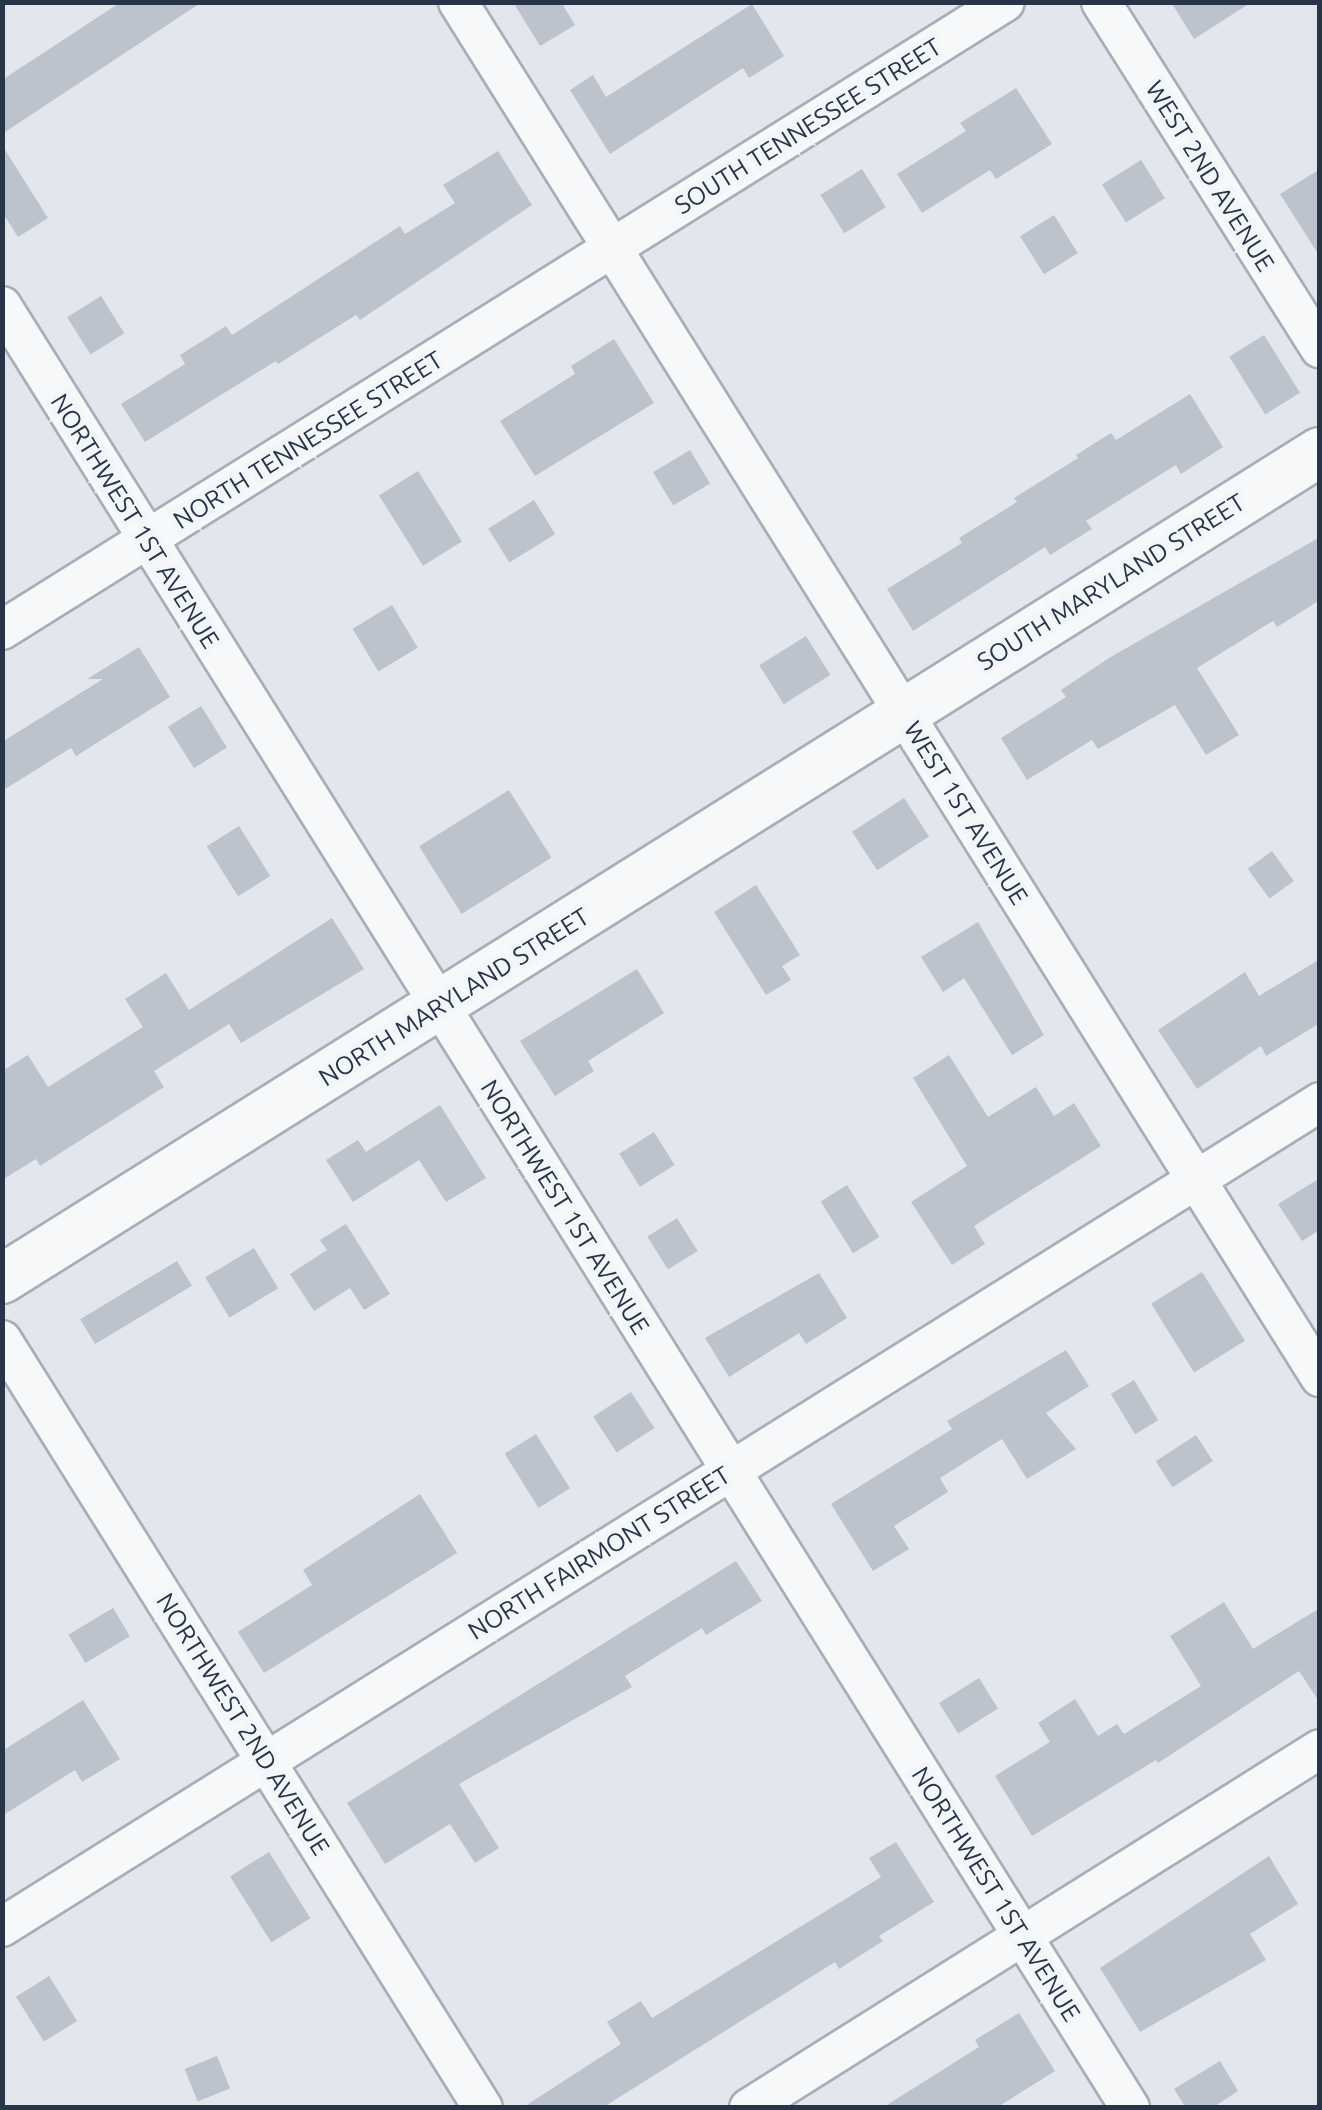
<!DOCTYPE html>
<html>
<head>
<meta charset="utf-8">
<style>
  body { margin:0 }
  #map { position:relative; width:1322px; height:2110px; overflow:hidden; background:#e3e7ed; font-family:Ubuntu,sans-serif }
  div>[style] { position:absolute }
  .building>* { inset:0; background:#bcc3cd; transform-origin:0 0 }
  .roads { filter:drop-shadow(2px 0 #a7aeb8) drop-shadow(-2px 0 #a7aeb8) drop-shadow(0 2px #a7aeb8) drop-shadow(0 -2px #a7aeb8) }
  .minor>* { height:38px; margin:-19px; padding:0 19px; transform-origin:19px; border-radius:19px; background:#f6f8fa }
  .tertiary>* { height:48px; margin:-24px; padding:0 24px; transform-origin:24px; border-radius:24px; background:#f6f8fa }
  span { translate:-50% -50%; white-space:nowrap; text-align:center; line-height:1.15; -webkit-text-stroke:9px #f3f6f9; paint-order:stroke }
  .street-label { font-size:25px; color:#283447 }
  .frame { position:absolute; inset:0; border:5px solid #283447; pointer-events:none }
</style>
</head>
<body>
<div id="map">
  <div class="building">
    <i style="clip-path:polygon(121px 2px,202px 2px,2px 134px,2px 80px)"></i>
    <i style="clip-path:polygon(513px 2px,561px 2px,575px 25px,540px 46px)"></i>
    <i style="clip-path:polygon(1171px 2px,1252px 2px,1194px 39px)"></i>
    <i style="clip-path:polygon(752px 4px,784px 56px,749px 78px,743px 68px,610px 154px,570px 90px,593px 75px,606px 97px)"></i>
    <i style="clip-path:polygon(1016px 88px,1052px 144px,996px 179px,990px 170px,922px 213px,897px 174px,966px 131px,960px 123px)"></i>
    <i style="clip-path:polygon(2px 145px,48px 218px,18px 237px,2px 212px)"></i>
    <i style="clip-path:polygon(498px 151px,532px 205px,360px 320px,356px 315px,278px 364px,276px 361px,145px 442px,121px 404px,185px 364px,180px 355px,226px 326px,232px 335px,400px 226px,405px 234px,455px 203px,443px 185px)"></i>
    <i style="left:1141px;top:160px;width:45px;height:46px;rotate:58deg"></i>
    <i style="left:862px;top:169px;width:45px;height:49px;rotate:58deg"></i>
    <i style="clip-path:polygon(1320px 169px,1320px 257px,1280px 194px)"></i>
    <i style="left:1054px;top:215px;width:45px;height:40px;rotate:58deg"></i>
    <i style="left:101px;top:296px;width:44px;height:40px;rotate:58deg"></i>
    <i style="left:1264px;top:335px;width:68px;height:41px;rotate:58deg"></i>
    <i style="clip-path:polygon(614px 339px,654px 403px,535px 476px,500px 421px,575px 374px,571px 366px)"></i>
    <i style="clip-path:polygon(1190px 394px,1223px 447px,1181px 474px,1176px 465px,1086px 521px,1092px 529px,1050px 555px,1045px 547px,913px 631px,887px 589px,962px 543px,959px 538px,1017px 502px,1014px 498px,1078px 458px,1076px 455px,1111px 433px,1116px 440px)"></i>
    <i style="left:690px;top:450px;width:39px;height:43px;rotate:59deg"></i>
    <i style="left:418px;top:471px;width:83px;height:46px;rotate:58deg"></i>
    <i style="left:534px;top:500px;width:40px;height:54px;rotate:58deg"></i>
    <i style="clip-path:polygon(1320px 537px,1320px 600px,1277px 627px,1273px 621px,1197px 668px,1239px 735px,1206px 755px,1175px 705px,1098px 749px,1092px 740px,1027px 780px,1001px 738px,1066px 697px,1061px 690px,1109px 658px)"></i>
    <i style="left:392px;top:605px;width:50px;height:46px;rotate:59deg"></i>
    <i style="left:806px;top:636px;width:46px;height:55px;rotate:58deg"></i>
    <i style="clip-path:polygon(139px 647px,170px 697px,76px 756px,71px 748px,2px 791px,2px 742px,103px 679px,87px 679px)"></i>
    <i style="left:201px;top:706px;width:49px;height:39px;rotate:58deg"></i>
    <i style="left:509px;top:790px;width:80px;height:106px;rotate:58deg"></i>
    <i style="left:904px;top:798px;width:46px;height:62px;rotate:57deg"></i>
    <i style="left:239px;top:826px;width:59px;height:38px;rotate:58deg"></i>
    <i style="left:1272px;top:851px;width:37px;height:30px;rotate:54deg"></i>
    <i style="clip-path:polygon(756px 885px,800px 955px,782px 966px,791px 980px,766px 995px,714px 912px)"></i>
    <i style="clip-path:polygon(332px 918px,364px 969px,241px 1043px,229px 1024px,154px 1071px,164px 1087px,40px 1166px,36px 1159px,2px 1180px,2px 1071px,28px 1055px,48px 1087px,143px 1027px,125px 999px,166px 973px,189px 1010px)"></i>
    <i style="clip-path:polygon(978px 922px,1044px 1035px,1012px 1055px,964px 978px,943px 992px,921px 957px)"></i>
    <i style="clip-path:polygon(1320px 959px,1320px 1023px,1266px 1056px,1261px 1046px,1197px 1089px,1158px 1030px,1245px 972px,1259px 996px)"></i>
    <i style="clip-path:polygon(637px 969px,664px 1013px,588px 1061px,594px 1071px,555px 1096px,520px 1041px)"></i>
    <i style="clip-path:polygon(949px 1055px,988px 1117px,1036px 1087px,1054px 1116px,1074px 1103px,1101px 1146px,974px 1226px,985px 1244px,952px 1265px,911px 1202px,967px 1166px,913px 1078px)"></i>
    <i style="clip-path:polygon(440px 1105px,486px 1178px,446px 1202px,419px 1160px,353px 1202px,326px 1160px,358px 1140px,366px 1152px)"></i>
    <i style="left:654px;top:1132px;width:39px;height:41px;rotate:58deg"></i>
    <i style="clip-path:polygon(1320px 1178px,1320px 1230px,1302px 1241px,1278px 1204px)"></i>
    <i style="left:847px;top:1185px;width:61px;height:31px;rotate:58deg"></i>
    <i style="left:677px;top:1218px;width:39px;height:35px;rotate:58deg"></i>
    <i style="clip-path:polygon(346px 1224px,390px 1294px,364px 1310px,350px 1288px,314px 1311px,290px 1274px,327px 1250px,320px 1240px)"></i>
    <i style="left:254px;top:1248px;width:47px;height:57px;rotate:59deg"></i>
    <i style="left:177px;top:1261px;width:29px;height:113px;rotate:59deg"></i>
    <i style="left:1202px;top:1272px;width:81px;height:60px;rotate:58deg"></i>
    <i style="clip-path:polygon(819px 1273px,847px 1318px,806px 1344px,799px 1333px,729px 1377px,705px 1338px)"></i>
    <i style="clip-path:polygon(1066px 1350px,1089px 1386px,1046px 1413px,1076px 1449px,1027px 1479px,1002px 1439px,940px 1478px,948px 1492px,894px 1526px,909px 1549px,873px 1571px,831px 1504px,952px 1429px,947px 1421px)"></i>
    <i style="left:1134px;top:1380px;width:47px;height:27px;rotate:59deg"></i>
    <i style="left:631px;top:1392px;width:43px;height:45px;rotate:57deg"></i>
    <i style="left:536px;top:1434px;width:64px;height:37px;rotate:58deg"></i>
    <i style="left:1196px;top:1435px;width:31px;height:48px;rotate:57deg"></i>
    <i style="clip-path:polygon(420px 1494px,457px 1553px,264px 1673px,238px 1632px,312px 1585px,303px 1570px)"></i>
    <i style="clip-path:polygon(736px 1561px,762px 1601px,706px 1635px,702px 1628px,625px 1676px,632px 1687px,459px 1784px,499px 1848px,475px 1863px,450px 1824px,385px 1864px,347px 1803px)"></i>
    <i style="clip-path:polygon(1224px 1602px,1253px 1649px,1320px 1608px,1320px 1703px,1299px 1671px,1158px 1763px,1156px 1760px,1032px 1836px,995px 1776px,1050px 1742px,1038px 1723px,1075px 1699px,1098px 1736px,1117px 1724px,1124px 1734px,1201px 1686px,1170px 1636px)"></i>
    <i style="left:113px;top:1608px;width:33px;height:52px;rotate:59deg"></i>
    <i style="left:979px;top:1678px;width:36px;height:47px;rotate:58deg"></i>
    <i style="clip-path:polygon(83px 1700px,120px 1759px,82px 1782px,75px 1770px,2px 1816px,2px 1751px)"></i>
    <i style="clip-path:polygon(896px 1842px,934px 1902px,879px 1936px,883px 1941px,839px 1969px,835px 1962px,602px 2108px,522px 2108px,621px 2044px,607px 2022px,641px 2001px,652px 2018px,881px 1877px,869px 1858px)"></i>
    <i style="left:269px;top:1852px;width:78px;height:46px;rotate:58deg"></i>
    <i style="clip-path:polygon(1269px 1856px,1298px 1904px,1250px 1934px,1266px 1960px,1140px 2032px,1100px 1968px)"></i>
    <i style="left:49px;top:1976px;width:53px;height:39px;rotate:58deg"></i>
    <i style="clip-path:polygon(1019px 2013px,1055px 2071px,996px 2108px,882px 2108px,979px 2047px,975px 2040px)"></i>
    <i style="left:217px;top:2056px;width:35px;height:35px;rotate:68deg"></i>
    <i style="clip-path:polygon(1220px 2061px,1238px 2091px,1212px 2108px,1186px 2108px,1174px 2089px)"></i>
  </div>
  <div class="roads">
    <div class="minor">
      <i style="left:458px;top:2px;width:1623px;rotate:57.92deg"></i>
      <i style="left:1101px;top:2px;width:410px;rotate:57.7deg"></i>
      <i style="left:2px;top:306px;width:2126px;rotate:57.95deg"></i>
      <i style="left:2px;top:630px;width:1183px;rotate:-32.05deg"></i>
      <i style="left:2px;top:1340px;width:906px;rotate:57.94deg"></i>
      <i style="left:2px;top:1927px;width:1555px;rotate:-32.04deg"></i>
      <i style="left:749px;top:2108px;width:674px;rotate:-32.16deg"></i>
    </div>
    <div class="tertiary">
      <i style="left:2px;top:1279px;width:1556px;rotate:-32.11deg"></i>
    </div>
  </div>
  <div class="street-label">
    <span style="left:808px;top:126px;rotate:-32deg">SOUTH TENNESSEE STREET</span>
    <span style="left:1210px;top:176px;rotate:58deg">WEST 2ND AVENUE</span>
    <span style="left:308px;top:440px;rotate:-32deg">NORTH TENNESSEE STREET</span>
    <span style="left:135px;top:521px;rotate:58deg">NORTHWEST 1ST AVENUE</span>
    <span style="left:1111px;top:582px;rotate:-32deg">SOUTH MARYLAND STREET</span>
    <span style="left:966px;top:813px;rotate:58deg">WEST 1ST AVENUE</span>
    <span style="left:454px;top:997px;rotate:-32deg">NORTH MARYLAND STREET</span>
    <span style="left:565px;top:1207px;rotate:58deg">NORTHWEST 1ST AVENUE</span>
    <span style="left:599px;top:1553px;rotate:-32deg">NORTH FAIRMONT STREET</span>
    <span style="left:243px;top:1724px;rotate:58deg">NORTHWEST 2ND AVENUE</span>
    <span style="left:996px;top:1894px;rotate:58deg">NORTHWEST 1ST AVENUE</span>
  </div>
  <div class="frame"></div>
</div>
</body>
</html>
